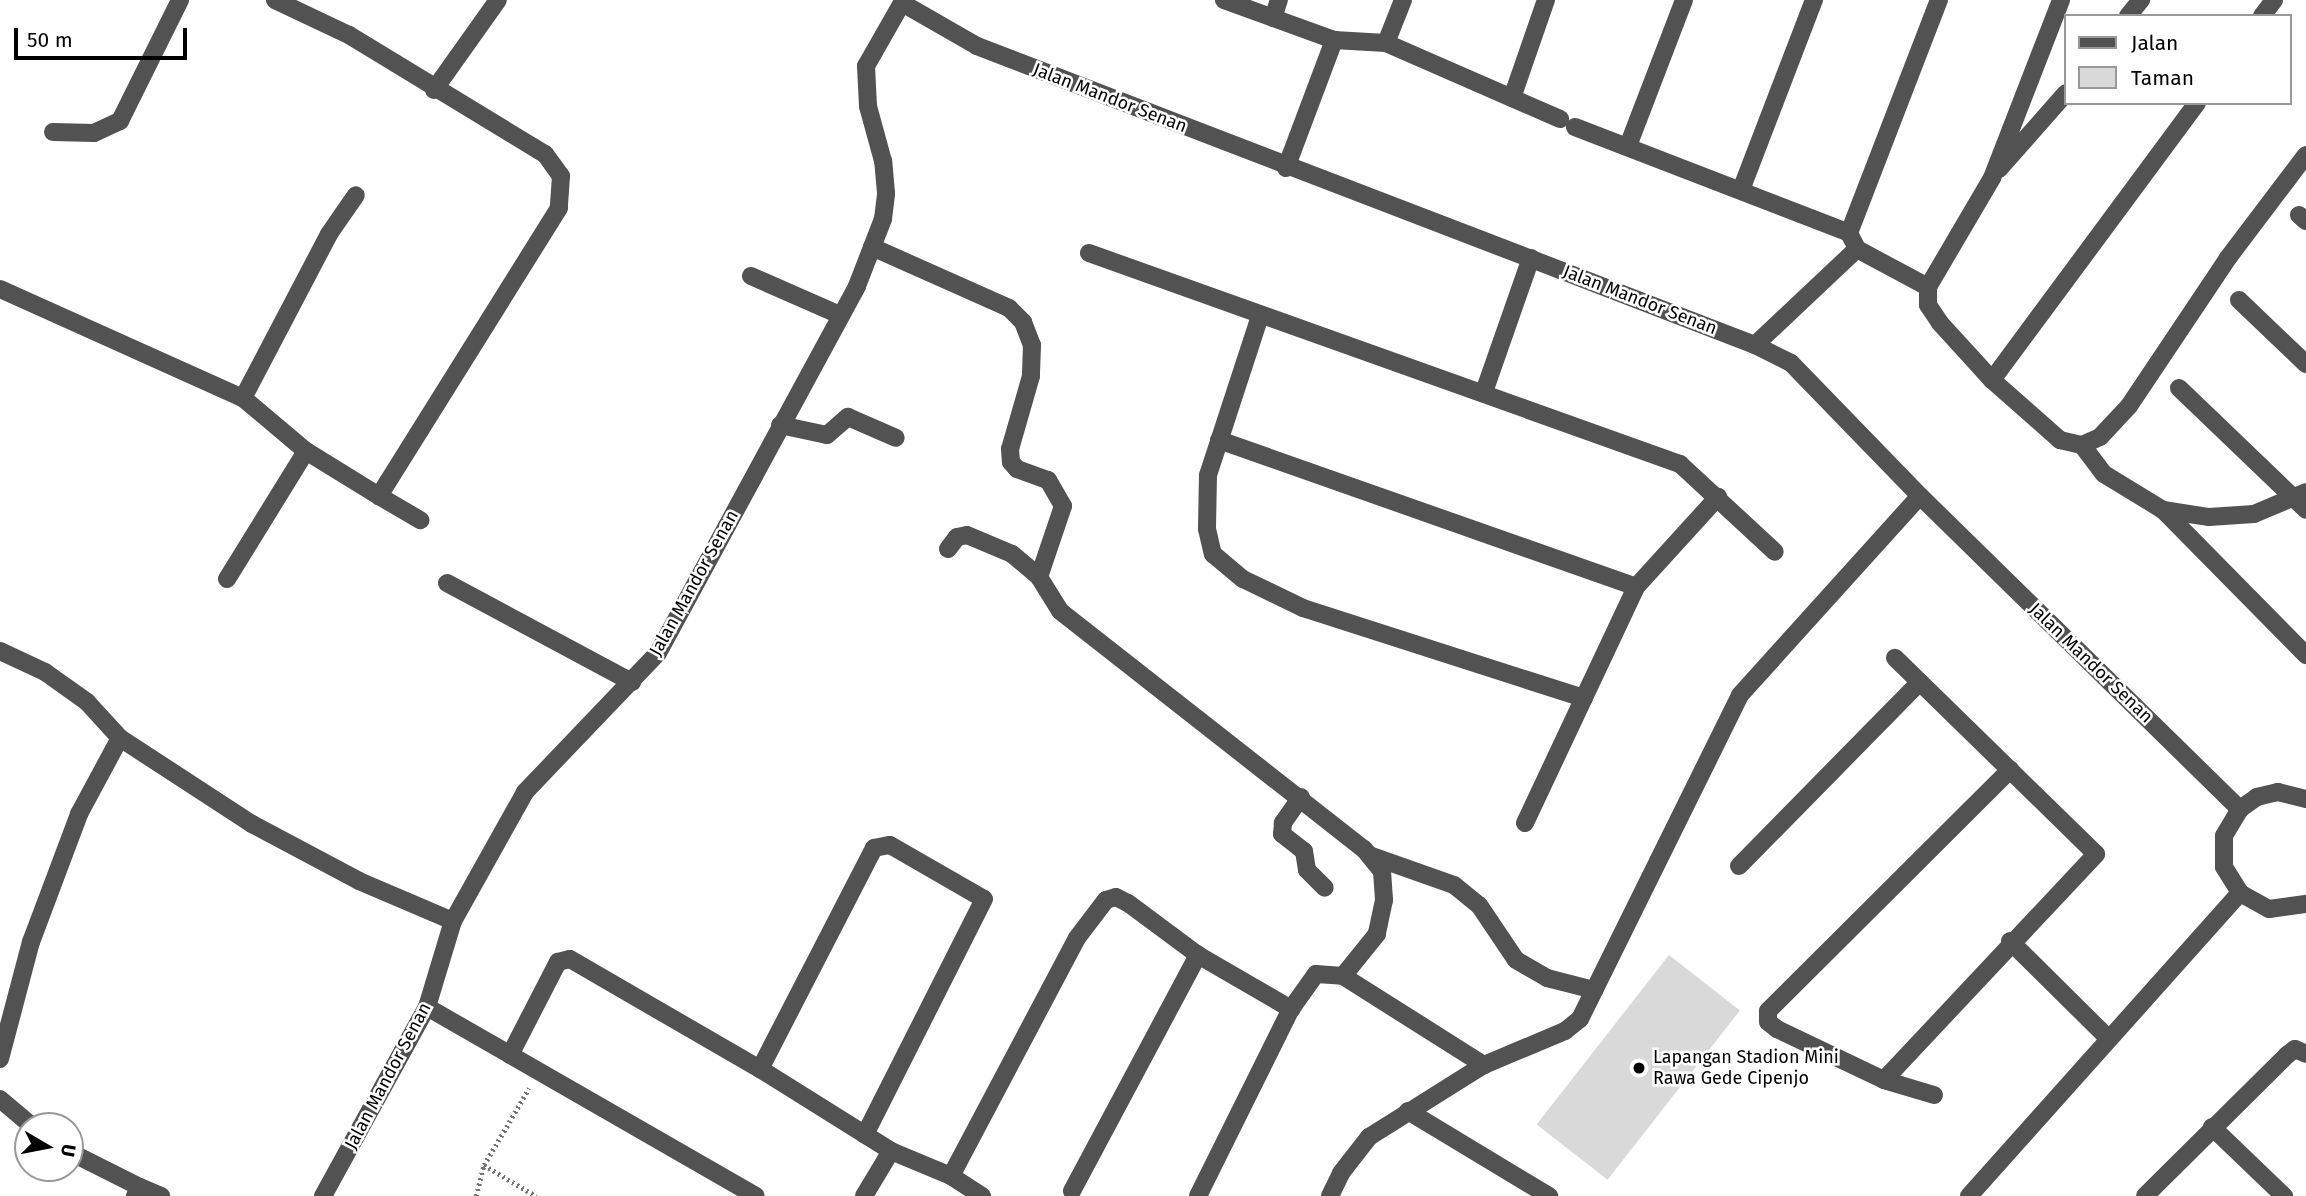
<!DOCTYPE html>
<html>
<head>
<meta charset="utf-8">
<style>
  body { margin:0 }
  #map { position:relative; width:2306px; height:1196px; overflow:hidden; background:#fff; font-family:"Fira Sans",sans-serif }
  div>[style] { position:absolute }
  .green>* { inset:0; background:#d9d9d9; transform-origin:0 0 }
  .path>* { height:4.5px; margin-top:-2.25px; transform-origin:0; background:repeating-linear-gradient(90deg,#747474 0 2px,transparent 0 5.5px) }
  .minor>* { height:18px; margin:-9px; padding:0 9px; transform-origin:9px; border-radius:9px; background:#525252 }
  .dots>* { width:19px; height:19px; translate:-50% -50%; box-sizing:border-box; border:4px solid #fff; border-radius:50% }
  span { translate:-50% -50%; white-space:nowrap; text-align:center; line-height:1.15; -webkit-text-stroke:5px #fff; paint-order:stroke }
  .street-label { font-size:18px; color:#000 }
  .poi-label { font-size:18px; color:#000 }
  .left { translate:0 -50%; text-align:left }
  .legend { position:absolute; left:2064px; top:14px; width:228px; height:91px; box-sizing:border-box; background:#fff; border:2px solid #999; margin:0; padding:9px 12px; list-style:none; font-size:21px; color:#000 }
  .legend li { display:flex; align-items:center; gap:14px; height:35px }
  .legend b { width:35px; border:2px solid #999 }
  .north { position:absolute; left:14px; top:1112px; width:70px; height:70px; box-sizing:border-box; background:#fff; border:2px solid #999; border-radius:50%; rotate:100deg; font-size:19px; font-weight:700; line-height:28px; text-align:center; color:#000 }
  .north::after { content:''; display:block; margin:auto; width:24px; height:32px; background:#000; clip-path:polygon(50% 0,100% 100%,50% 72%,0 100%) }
  .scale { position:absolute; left:14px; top:28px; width:173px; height:32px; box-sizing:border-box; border:4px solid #000; border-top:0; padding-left:9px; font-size:21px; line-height:24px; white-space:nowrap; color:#000; -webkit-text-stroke:5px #fff; paint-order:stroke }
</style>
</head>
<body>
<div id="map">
  <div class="green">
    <i style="left:1669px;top:955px;width:90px;height:215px;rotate:38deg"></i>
  </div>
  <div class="path">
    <i style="left:484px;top:1165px;width:61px;rotate:30.8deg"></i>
    <i style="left:476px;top:1196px;width:32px;rotate:-76deg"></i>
    <i style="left:484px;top:1165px;width:89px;rotate:-59.7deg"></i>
  </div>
  <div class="minor">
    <i style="left:275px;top:0;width:82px;rotate:25.3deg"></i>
    <i style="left:349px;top:35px;width:229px;rotate:31.3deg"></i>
    <i style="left:545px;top:154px;width:27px;rotate:54deg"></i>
    <i style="left:561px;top:176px;width:32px;rotate:94deg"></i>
    <i style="left:559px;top:208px;width:340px;rotate:122deg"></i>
    <i style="left:379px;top:496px;width:48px;rotate:30.3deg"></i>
    <i style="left:904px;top:0;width:4px;rotate:124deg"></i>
    <i style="left:902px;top:3px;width:86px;rotate:29.8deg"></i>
    <i style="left:977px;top:46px;width:833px;rotate:21.02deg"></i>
    <i style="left:1755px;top:345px;width:40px;rotate:26.6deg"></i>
    <i style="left:1791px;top:363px;width:185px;rotate:45.9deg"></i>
    <i style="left:1920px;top:496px;width:448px;rotate:44.4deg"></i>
    <i style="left:1224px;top:0;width:117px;rotate:20deg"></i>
    <i style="left:1334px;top:40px;width:52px;rotate:3.3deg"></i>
    <i style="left:1386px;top:43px;width:190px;rotate:23.6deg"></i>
    <i style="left:2128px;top:16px;width:21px;rotate:-51deg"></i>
    <i style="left:2262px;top:16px;width:20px;rotate:-53deg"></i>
    <i style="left:1273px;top:18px;width:19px;rotate:-72deg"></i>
    <i style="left:1386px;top:43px;width:46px;rotate:-68.4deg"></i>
    <i style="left:434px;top:90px;width:110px;rotate:-54.6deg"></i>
    <i style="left:1512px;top:98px;width:104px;rotate:-70.9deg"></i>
    <i style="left:1575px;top:127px;width:294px;rotate:21.1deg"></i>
    <i style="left:1849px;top:233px;width:18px;rotate:63deg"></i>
    <i style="left:1857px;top:249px;width:81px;rotate:28.2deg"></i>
    <i style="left:1928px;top:287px;width:18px;rotate:90deg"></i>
    <i style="left:1928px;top:305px;width:22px;rotate:56deg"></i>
    <i style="left:1940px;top:323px;width:77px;rotate:47.6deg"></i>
    <i style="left:1992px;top:380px;width:91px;rotate:41.4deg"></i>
    <i style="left:2060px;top:440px;width:23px;rotate:13deg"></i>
    <i style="left:2082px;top:445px;width:20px;rotate:-24deg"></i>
    <i style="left:2100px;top:437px;width:42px;rotate:-46.9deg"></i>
    <i style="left:2129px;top:406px;width:178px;rotate:-56.2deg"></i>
    <i style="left:2228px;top:258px;width:129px;rotate:-52.9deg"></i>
    <i style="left:53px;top:132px;width:41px;rotate:1.4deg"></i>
    <i style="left:94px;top:133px;width:29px;rotate:-25deg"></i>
    <i style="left:120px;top:121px;width:135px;rotate:-63.6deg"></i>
    <i style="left:1628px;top:146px;width:156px;rotate:-69deg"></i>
    <i style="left:1286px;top:168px;width:137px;rotate:-69.4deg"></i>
    <i style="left:1999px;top:169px;width:101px;rotate:-48.6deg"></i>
    <i style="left:1741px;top:190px;width:204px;rotate:-69deg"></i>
    <i style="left:2299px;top:215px;width:9px;rotate:41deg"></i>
    <i style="left:1849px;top:233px;width:250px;rotate:-68.9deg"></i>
    <i style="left:872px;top:247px;width:150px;rotate:24deg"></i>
    <i style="left:1009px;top:308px;width:20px;rotate:45deg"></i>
    <i style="left:1023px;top:322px;width:25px;rotate:69deg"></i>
    <i style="left:1032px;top:345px;width:31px;rotate:92deg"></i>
    <i style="left:1031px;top:376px;width:76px;rotate:106deg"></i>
    <i style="left:1010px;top:449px;width:13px;rotate:86deg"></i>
    <i style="left:1011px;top:462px;width:9px;rotate:49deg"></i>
    <i style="left:1017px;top:469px;width:33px;rotate:20deg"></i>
    <i style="left:1048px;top:480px;width:30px;rotate:60deg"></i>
    <i style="left:1063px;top:506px;width:75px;rotate:108.7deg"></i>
    <i style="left:1089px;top:253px;width:628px;rotate:19.65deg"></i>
    <i style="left:1680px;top:464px;width:129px;rotate:42.8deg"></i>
    <i style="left:751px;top:276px;width:97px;rotate:23.7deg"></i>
    <i style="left:1928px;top:287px;width:126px;rotate:-59.6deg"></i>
    <i style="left:1992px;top:178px;width:191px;rotate:-68.8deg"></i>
    <i style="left:0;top:289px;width:266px;rotate:24.2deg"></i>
    <i style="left:243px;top:398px;width:82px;rotate:40.1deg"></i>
    <i style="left:306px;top:451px;width:86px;rotate:31.7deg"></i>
    <i style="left:2239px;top:300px;width:93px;rotate:43.7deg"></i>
    <i style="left:1260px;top:316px;width:167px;rotate:108.1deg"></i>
    <i style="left:1208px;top:475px;width:54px;rotate:91.1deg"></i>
    <i style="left:1207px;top:529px;width:26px;rotate:77deg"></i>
    <i style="left:1213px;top:554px;width:39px;rotate:40deg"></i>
    <i style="left:1243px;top:579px;width:67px;rotate:25.8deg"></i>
    <i style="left:1303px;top:608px;width:295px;rotate:17.8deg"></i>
    <i style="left:1755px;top:345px;width:140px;rotate:-43.3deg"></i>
    <i style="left:1992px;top:380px;width:345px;rotate:-53.5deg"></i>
    <i style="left:2179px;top:388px;width:176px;rotate:43.8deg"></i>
    <i style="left:1484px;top:392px;width:142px;rotate:-70.7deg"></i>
    <i style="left:243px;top:398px;width:185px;rotate:-62.3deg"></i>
    <i style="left:329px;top:234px;width:47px;rotate:-55.3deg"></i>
    <i style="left:780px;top:425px;width:48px;rotate:12deg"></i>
    <i style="left:827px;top:435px;width:28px;rotate:-41deg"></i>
    <i style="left:848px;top:417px;width:52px;rotate:23.6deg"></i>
    <i style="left:1219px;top:440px;width:442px;rotate:19.4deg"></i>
    <i style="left:2082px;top:445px;width:36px;rotate:53deg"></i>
    <i style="left:2104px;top:474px;width:69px;rotate:31.4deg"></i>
    <i style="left:2163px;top:510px;width:47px;rotate:8.7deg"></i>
    <i style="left:2209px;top:517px;width:45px;rotate:-3.8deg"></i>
    <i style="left:2254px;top:514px;width:56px;rotate:-22.9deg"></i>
    <i style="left:2163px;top:510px;width:204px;rotate:45.4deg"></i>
    <i style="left:948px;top:549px;width:15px;rotate:-53deg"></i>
    <i style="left:957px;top:537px;width:10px;rotate:-11deg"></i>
    <i style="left:967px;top:535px;width:49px;rotate:22.9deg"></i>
    <i style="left:1012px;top:554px;width:35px;rotate:40deg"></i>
    <i style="left:1039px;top:577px;width:40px;rotate:58deg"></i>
    <i style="left:1060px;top:611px;width:386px;rotate:38.1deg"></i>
    <i style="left:1364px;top:849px;width:28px;rotate:51deg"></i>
    <i style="left:1382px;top:871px;width:29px;rotate:86deg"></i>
    <i style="left:1384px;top:900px;width:35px;rotate:102deg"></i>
    <i style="left:1377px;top:934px;width:54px;rotate:129deg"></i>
    <i style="left:227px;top:579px;width:150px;rotate:-58.3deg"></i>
    <i style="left:447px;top:583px;width:210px;rotate:28.2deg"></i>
    <i style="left:0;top:651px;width:50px;rotate:25deg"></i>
    <i style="left:45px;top:672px;width:52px;rotate:35.5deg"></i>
    <i style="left:87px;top:702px;width:49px;rotate:47.5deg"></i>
    <i style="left:120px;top:738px;width:158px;rotate:33.1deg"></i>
    <i style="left:252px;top:824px;width:121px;rotate:28deg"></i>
    <i style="left:359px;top:881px;width:102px;rotate:23.1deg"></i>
    <i style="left:1301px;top:797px;width:32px;rotate:125deg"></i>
    <i style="left:1283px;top:823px;width:11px;rotate:95deg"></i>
    <i style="left:1282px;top:834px;width:28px;rotate:38deg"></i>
    <i style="left:1304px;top:851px;width:19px;rotate:81deg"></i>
    <i style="left:1307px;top:870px;width:25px;rotate:45deg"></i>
    <i style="left:2306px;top:799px;width:29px;rotate:-166deg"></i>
    <i style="left:2278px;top:792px;width:22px;rotate:167deg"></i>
    <i style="left:2257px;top:797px;width:21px;rotate:145deg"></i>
    <i style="left:2240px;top:809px;width:31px;rotate:121deg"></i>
    <i style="left:2224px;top:836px;width:31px;rotate:90deg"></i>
    <i style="left:2224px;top:867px;width:31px;rotate:58deg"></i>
    <i style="left:2240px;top:893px;width:33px;rotate:29deg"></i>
    <i style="left:2269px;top:909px;width:37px;rotate:-8deg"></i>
    <i style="left:1525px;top:823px;width:261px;rotate:-64.8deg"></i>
    <i style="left:1636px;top:587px;width:122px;rotate:-47.7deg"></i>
    <i style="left:1369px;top:855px;width:90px;rotate:19.4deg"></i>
    <i style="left:1454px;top:885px;width:32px;rotate:39deg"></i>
    <i style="left:1479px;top:905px;width:66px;rotate:56.1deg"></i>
    <i style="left:1516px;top:960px;width:36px;rotate:30deg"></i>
    <i style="left:1547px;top:978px;width:49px;rotate:14.3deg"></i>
    <i style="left:1739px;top:866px;width:258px;rotate:-45.5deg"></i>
    <i style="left:2010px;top:941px;width:139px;rotate:44.7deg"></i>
    <i style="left:427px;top:1007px;width:379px;rotate:29.9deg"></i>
    <i style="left:510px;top:1055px;width:105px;rotate:-62.7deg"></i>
    <i style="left:558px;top:962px;width:12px;rotate:-14deg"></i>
    <i style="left:570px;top:959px;width:220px;rotate:30.1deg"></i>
    <i style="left:760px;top:1069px;width:155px;rotate:32deg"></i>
    <i style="left:891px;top:1151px;width:65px;rotate:22.6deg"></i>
    <i style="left:951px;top:1176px;width:37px;rotate:33deg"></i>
    <i style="left:0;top:1059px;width:121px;rotate:-75.2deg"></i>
    <i style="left:31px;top:942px;width:137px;rotate:-69.4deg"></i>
    <i style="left:79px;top:814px;width:86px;rotate:-61.7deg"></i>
    <i style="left:760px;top:1069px;width:249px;rotate:-62.7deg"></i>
    <i style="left:874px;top:848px;width:16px;rotate:-11deg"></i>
    <i style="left:890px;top:845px;width:108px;rotate:29.9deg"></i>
    <i style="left:984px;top:899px;width:264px;rotate:116.8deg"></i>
    <i style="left:1884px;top:1080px;width:310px;rotate:-46.8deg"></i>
    <i style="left:2096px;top:854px;width:281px;rotate:-135.7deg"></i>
    <i style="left:1934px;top:1095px;width:52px;rotate:-163.3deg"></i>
    <i style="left:1884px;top:1080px;width:119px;rotate:-154.5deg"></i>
    <i style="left:1777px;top:1029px;width:11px;rotate:-142deg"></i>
    <i style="left:1768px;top:1022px;width:11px;rotate:-90deg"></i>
    <i style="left:1768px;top:1011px;width:342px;rotate:-44.9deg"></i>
    <i style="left:0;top:1099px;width:42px;rotate:40.2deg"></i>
    <i style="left:1408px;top:1111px;width:165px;rotate:31.1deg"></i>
    <i style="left:2212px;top:1127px;width:100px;rotate:43.8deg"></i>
    <i style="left:70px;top:1152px;width:78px;rotate:26.6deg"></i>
    <i style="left:951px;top:1176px;width:269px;rotate:-62.1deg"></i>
    <i style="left:1077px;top:938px;width:48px;rotate:-52.7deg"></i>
    <i style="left:1106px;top:900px;width:10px;rotate:-17deg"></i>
    <i style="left:1116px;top:897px;width:13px;rotate:27deg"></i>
    <i style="left:1128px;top:903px;width:87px;rotate:36.6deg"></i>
    <i style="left:1198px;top:955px;width:108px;rotate:30.1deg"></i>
    <i style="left:1072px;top:1191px;width:268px;rotate:-61.9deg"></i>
    <i style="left:135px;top:1196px;width:10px;rotate:-61deg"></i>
    <i style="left:140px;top:1187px;width:23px;rotate:23deg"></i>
    <i style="left:323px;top:1196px;width:216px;rotate:-61.2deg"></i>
    <i style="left:427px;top:1007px;width:90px;rotate:-73.2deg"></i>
    <i style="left:453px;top:921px;width:148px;rotate:-60.8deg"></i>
    <i style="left:525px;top:792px;width:192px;rotate:-46.3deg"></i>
    <i style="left:658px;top:653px;width:417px;rotate:-61.5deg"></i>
    <i style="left:857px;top:286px;width:72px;rotate:-68.8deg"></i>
    <i style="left:883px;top:219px;width:26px;rotate:-83deg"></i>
    <i style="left:886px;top:193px;width:32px;rotate:-95deg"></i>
    <i style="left:883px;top:161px;width:57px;rotate:-105.3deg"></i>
    <i style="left:868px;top:106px;width:40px;rotate:-92.9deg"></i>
    <i style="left:866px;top:66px;width:73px;rotate:-60.3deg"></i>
    <i style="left:864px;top:1196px;width:52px;rotate:-59deg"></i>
    <i style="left:1198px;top:1196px;width:209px;rotate:-63.6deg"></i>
    <i style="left:1291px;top:1009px;width:43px;rotate:-54.5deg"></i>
    <i style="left:1316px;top:974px;width:27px;rotate:4deg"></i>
    <i style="left:1343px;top:976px;width:167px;rotate:32.3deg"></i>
    <i style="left:1330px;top:1196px;width:25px;rotate:-64deg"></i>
    <i style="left:1341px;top:1173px;width:46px;rotate:-52.1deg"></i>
    <i style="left:1369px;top:1137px;width:136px;rotate:-32.1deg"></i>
    <i style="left:1484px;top:1065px;width:88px;rotate:-22.8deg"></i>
    <i style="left:1565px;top:1031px;width:19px;rotate:-39deg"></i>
    <i style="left:1580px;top:1019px;width:361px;rotate:-63.7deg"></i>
    <i style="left:1740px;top:695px;width:268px;rotate:-47.9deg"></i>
    <i style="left:1969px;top:1196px;width:407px;rotate:-48.2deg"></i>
    <i style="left:2145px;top:1196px;width:200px;rotate:-44.8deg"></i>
    <i style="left:2287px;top:1055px;width:10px;rotate:-37deg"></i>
    <i style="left:2295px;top:1049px;width:12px;rotate:24deg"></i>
  </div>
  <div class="dots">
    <i style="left:1639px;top:1068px;background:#000"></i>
  </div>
  <div class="street-label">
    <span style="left:1110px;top:98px;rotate:21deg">Jalan Mandor Senan</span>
    <span style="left:1640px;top:300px;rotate:21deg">Jalan Mandor Senan</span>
    <span style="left:694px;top:583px;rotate:-61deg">Jalan Mandor Senan</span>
    <span style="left:2091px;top:663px;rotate:44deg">Jalan Mandor Senan</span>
    <span style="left:388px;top:1076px;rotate:-62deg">Jalan Mandor Senan</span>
  </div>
  <div class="poi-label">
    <span class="left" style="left:1653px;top:1068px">Lapangan Stadion Mini<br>Rawa Gede Cipenjo</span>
  </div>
  <ul class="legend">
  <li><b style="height:9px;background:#525252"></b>Jalan</li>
  <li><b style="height:19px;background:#d9d9d9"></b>Taman</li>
  </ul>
  <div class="north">U</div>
  <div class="scale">50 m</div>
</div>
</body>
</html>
